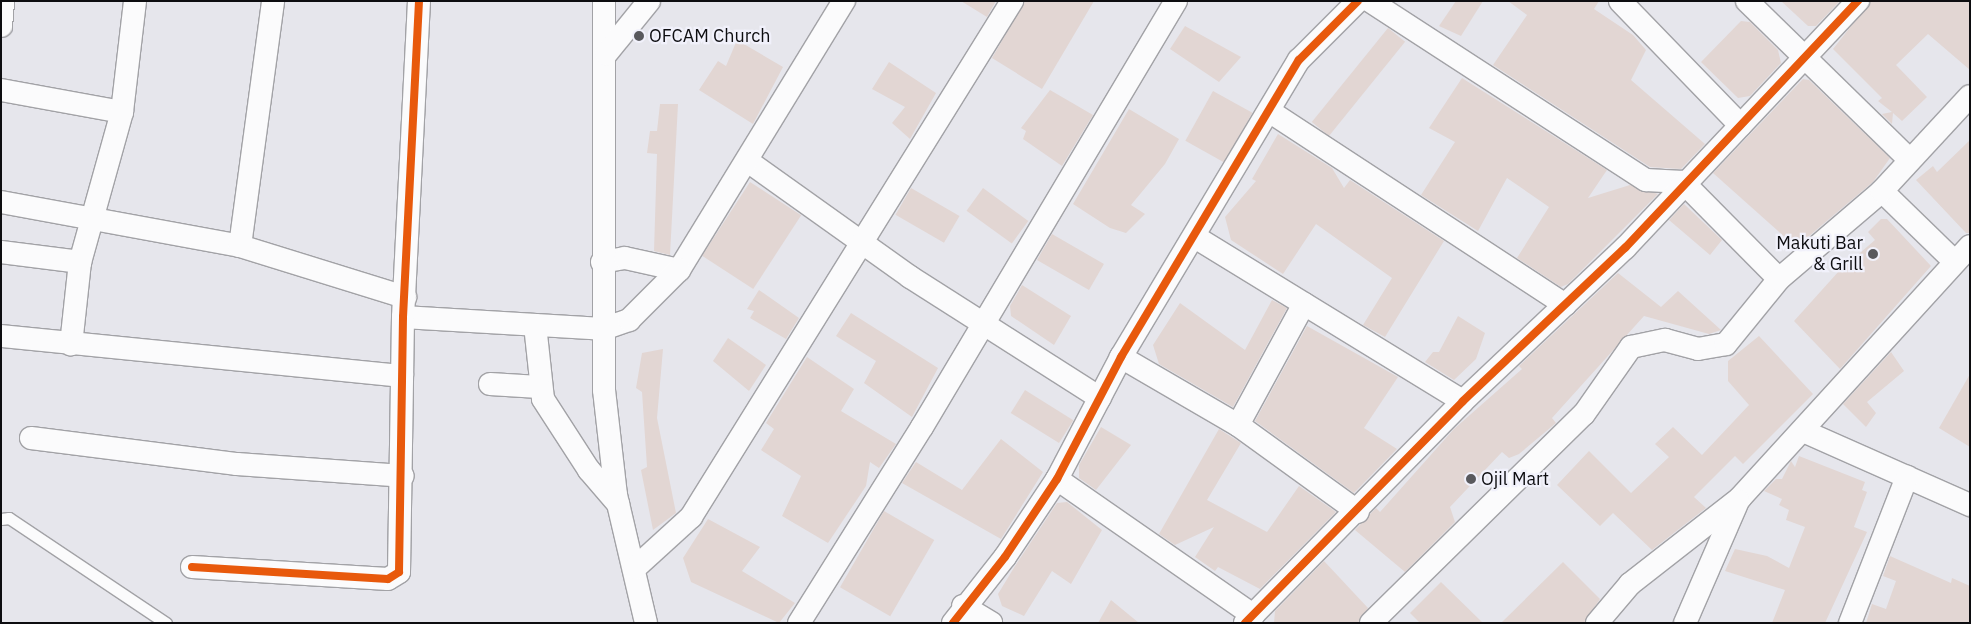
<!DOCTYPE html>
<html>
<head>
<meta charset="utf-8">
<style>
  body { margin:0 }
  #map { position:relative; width:1971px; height:624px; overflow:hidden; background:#e6e6ec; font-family:"IBM Plex Sans",sans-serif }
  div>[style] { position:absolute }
  .building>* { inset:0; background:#e2d6d3; transform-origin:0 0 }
  .roads { filter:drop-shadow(1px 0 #a2a2a6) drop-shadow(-1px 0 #a2a2a6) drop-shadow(0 1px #a2a2a6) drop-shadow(0 -1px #a2a2a6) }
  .lane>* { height:11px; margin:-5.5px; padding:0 5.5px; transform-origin:5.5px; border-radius:5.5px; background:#fbfbfc }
  .street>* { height:22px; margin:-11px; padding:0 11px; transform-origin:11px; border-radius:11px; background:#fbfbfc }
  .cycleway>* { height:8px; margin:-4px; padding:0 4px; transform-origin:4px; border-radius:4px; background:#e8590c }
  .dots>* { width:14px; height:14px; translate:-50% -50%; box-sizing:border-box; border:2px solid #f1f1fb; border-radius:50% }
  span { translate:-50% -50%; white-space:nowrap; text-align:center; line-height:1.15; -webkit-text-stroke:4.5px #f1f1fb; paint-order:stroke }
  .poi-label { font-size:18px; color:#0d0d10 }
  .left { translate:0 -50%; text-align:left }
  .right { translate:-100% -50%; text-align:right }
  .frame { position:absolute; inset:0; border:2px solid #0d0d10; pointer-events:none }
</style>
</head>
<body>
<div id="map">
  <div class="building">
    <i style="clip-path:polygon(961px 1px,996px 1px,987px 17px)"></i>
    <i style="clip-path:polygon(1025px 1px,1094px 1px,1042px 89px,992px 58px)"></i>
    <i style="clip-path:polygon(1456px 1px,1483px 1px,1461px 36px,1439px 26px)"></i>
    <i style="clip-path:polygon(1508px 1px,1599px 1px,1594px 9px,1633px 35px,1646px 50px,1631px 80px,1705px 144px,1681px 169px,1650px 167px,1493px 65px,1527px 15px)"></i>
    <i style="clip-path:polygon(1781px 1px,1840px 1px,1816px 26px,1808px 26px)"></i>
    <i style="clip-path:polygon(1871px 1px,1970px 1px,1970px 70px,1928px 34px,1896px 65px,1927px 97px,1902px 121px,1893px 113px,1892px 124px,1882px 114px,1892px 112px,1878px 101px,1882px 98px,1833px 49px)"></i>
    <i style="clip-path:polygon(1741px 21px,1750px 22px,1778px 50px,1781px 63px,1750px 96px,1738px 98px,1701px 62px)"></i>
    <i style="clip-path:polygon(1185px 26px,1241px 57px,1219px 82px,1170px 49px)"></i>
    <i style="left:1388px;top:28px;width:22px;height:121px;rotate:39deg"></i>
    <i style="clip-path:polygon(737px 40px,783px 67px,753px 124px,699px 90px,718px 61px,726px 66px)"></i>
    <i style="clip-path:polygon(889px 62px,936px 93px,910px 139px,892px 123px,905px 107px,872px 89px)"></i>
    <i style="clip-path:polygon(1462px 78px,1607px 170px,1588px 198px,1630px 185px,1658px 194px,1568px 284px,1561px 287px,1517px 258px,1549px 207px,1507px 178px,1478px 231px,1421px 195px,1455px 142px,1429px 128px)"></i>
    <i style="clip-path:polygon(1803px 79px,1809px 80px,1890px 158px,1873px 182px,1796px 247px,1713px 173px)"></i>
    <i style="clip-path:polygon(1050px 90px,1093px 115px,1062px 166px,1023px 139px,1026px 131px,1021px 128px)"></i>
    <i style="left:1213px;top:91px;width:45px;height:57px;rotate:29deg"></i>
    <i style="clip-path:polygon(660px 104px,678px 104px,670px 255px,654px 251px,657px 154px,647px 153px,650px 131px,657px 131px)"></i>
    <i style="clip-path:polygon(1129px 109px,1179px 139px,1165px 164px,1131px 205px,1145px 214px,1126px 233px,1110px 228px,1073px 204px)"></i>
    <i style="clip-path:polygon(1278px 134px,1332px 168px,1344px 188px,1350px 180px,1444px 241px,1385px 337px,1363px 325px,1392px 278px,1316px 224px,1283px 274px,1231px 240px,1225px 217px,1256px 181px,1252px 179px)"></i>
    <i style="clip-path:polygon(1970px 140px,1970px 233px,1966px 233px,1916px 180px,1933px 166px,1937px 172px)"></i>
    <i style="left:750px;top:182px;width:61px;height:88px;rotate:33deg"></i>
    <i style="left:911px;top:188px;width:56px;height:31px;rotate:30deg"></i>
    <i style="left:983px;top:188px;width:56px;height:28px;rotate:36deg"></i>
    <i style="clip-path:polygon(1684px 204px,1722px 240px,1710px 255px,1669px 220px)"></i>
    <i style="clip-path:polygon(1881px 219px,1887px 219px,1931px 266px,1840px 369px,1794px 321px,1839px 271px,1875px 240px,1868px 232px)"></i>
    <i style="left:1052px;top:234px;width:60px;height:30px;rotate:30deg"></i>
    <i style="clip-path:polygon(1618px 273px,1661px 307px,1678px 291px,1721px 330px,1709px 334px,1644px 316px,1552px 418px,1556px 423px,1519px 454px,1509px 458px,1502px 452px,1450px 507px,1455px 522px,1405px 572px,1355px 530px,1376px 508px,1380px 512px,1454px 429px,1522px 369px,1519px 366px)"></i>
    <i style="clip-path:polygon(1022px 285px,1071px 316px,1054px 345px,1011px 316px,1010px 306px)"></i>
    <i style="clip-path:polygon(759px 290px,799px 318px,786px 339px,750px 318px,754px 311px,747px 309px)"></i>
    <i style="clip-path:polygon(1272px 300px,1287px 308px,1233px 407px,1159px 364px,1153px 345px,1180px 303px,1245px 350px)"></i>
    <i style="clip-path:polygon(851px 313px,938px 368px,912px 417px,864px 383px,876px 361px,836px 336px)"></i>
    <i style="clip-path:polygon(1458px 316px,1485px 333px,1476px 359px,1454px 380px,1425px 362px,1433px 352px,1439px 352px)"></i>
    <i style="clip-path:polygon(1307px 326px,1398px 377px,1364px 428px,1397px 449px,1354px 493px,1255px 421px)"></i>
    <i style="clip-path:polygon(1759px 336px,1813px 394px,1743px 464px,1735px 456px,1694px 497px,1706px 508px,1652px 550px,1613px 513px,1600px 526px,1557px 485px,1589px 451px,1631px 493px,1669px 457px,1655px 444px,1673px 427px,1702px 455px,1749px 405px,1728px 381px,1728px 361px)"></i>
    <i style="clip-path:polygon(728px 338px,766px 365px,749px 391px,713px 361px)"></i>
    <i style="clip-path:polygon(663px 349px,657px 418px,676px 513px,653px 530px,641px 470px,647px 467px,642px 392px,636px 388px,642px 353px)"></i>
    <i style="clip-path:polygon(1891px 352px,1904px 371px,1867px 402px,1876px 413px,1866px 427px,1843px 404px)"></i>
    <i style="clip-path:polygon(807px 357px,854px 389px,841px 411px,896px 444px,879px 468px,870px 462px,866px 486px,828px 543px,782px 516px,801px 476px,761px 450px,774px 429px,766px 423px)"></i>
    <i style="clip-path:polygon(1970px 374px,1970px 447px,1939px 428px)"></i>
    <i style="left:1025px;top:390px;width:57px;height:27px;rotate:32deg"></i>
    <i style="clip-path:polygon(1101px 427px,1131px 445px,1096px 490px,1079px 478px,1079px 465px)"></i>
    <i style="clip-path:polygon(1219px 429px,1241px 443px,1207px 500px,1267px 532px,1299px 486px,1336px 512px,1260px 589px,1218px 567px,1215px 571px,1195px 557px,1214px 527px,1175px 545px,1159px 534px)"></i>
    <i style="clip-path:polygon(1001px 439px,1043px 472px,1001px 539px,902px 483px,916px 462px,962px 490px)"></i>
    <i style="clip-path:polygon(1799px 456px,1865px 482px,1862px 490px,1867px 492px,1854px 527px,1867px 532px,1825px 623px,1772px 623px,1785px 590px,1725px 571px,1735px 549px,1767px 556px,1789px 568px,1805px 527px,1786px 520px,1789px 510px,1779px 505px,1782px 499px,1764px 491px,1776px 479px,1782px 479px,1791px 461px,1795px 467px)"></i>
    <i style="clip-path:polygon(1067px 502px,1102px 530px,1071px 584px,1052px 571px,1024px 616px,1002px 606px,998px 594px,1015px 566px,1057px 503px)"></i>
    <i style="left:884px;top:511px;width:58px;height:88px;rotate:30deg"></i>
    <i style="clip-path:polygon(708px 519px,760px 547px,742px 571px,795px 603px,779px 623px,691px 582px,683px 558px)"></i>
    <i style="clip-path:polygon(1890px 556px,1951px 583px,1952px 578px,1970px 586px,1970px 623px,1866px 623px,1872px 604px,1886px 609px,1896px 581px,1883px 576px)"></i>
    <i style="clip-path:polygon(1324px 561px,1368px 608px,1358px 623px,1274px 623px,1275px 611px)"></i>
    <i style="clip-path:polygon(1563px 562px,1600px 599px,1584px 623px,1501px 623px)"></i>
    <i style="clip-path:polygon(1441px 582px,1483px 623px,1420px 623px,1410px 613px)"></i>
    <i style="clip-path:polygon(1111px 600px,1139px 623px,1098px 623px)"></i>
  </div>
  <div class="roads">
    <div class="lane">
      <i style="left:1px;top:519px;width:8px;rotate:-7deg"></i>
      <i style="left:9px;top:518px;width:189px;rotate:33.8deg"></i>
    </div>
    <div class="street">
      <i style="left:604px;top:1px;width:389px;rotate:90deg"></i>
      <i style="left:604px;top:390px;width:106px;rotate:83.5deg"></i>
      <i style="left:616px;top:495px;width:131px;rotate:76.8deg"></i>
      <i style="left:1370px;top:1px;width:329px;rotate:33deg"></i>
      <i style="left:1646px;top:180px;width:37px;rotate:3deg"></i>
      <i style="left:1683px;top:182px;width:136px;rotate:45.3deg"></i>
      <i style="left:1620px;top:1px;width:173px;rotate:45.9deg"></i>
      <i style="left:1747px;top:1px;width:226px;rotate:44.3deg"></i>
      <i style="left:1px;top:26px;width:25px;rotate:-85deg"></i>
      <i style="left:606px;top:54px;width:68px;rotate:-50.9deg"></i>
      <i style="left:1px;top:90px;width:123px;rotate:10.3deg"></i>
      <i style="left:122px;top:112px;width:156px;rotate:105.6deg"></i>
      <i style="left:80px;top:262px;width:83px;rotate:96.2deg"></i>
      <i style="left:1269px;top:111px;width:354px;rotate:33.2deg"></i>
      <i style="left:122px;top:112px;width:112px;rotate:-83.3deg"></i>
      <i style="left:749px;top:162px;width:198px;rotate:35.5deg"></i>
      <i style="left:910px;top:277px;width:225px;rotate:32.5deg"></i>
      <i style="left:1882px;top:191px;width:100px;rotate:44.2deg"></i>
      <i style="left:1px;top:202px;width:243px;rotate:10.4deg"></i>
      <i style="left:240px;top:246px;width:173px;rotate:17.2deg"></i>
      <i style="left:1195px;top:237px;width:314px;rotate:31.5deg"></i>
      <i style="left:240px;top:246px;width:247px;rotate:-82.3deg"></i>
      <i style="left:1px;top:252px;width:80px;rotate:7.2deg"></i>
      <i style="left:602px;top:262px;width:23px;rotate:-10deg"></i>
      <i style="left:625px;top:258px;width:55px;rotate:12.5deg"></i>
      <i style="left:679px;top:270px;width:316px;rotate:-58.5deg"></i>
      <i style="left:403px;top:317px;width:200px;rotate:3.4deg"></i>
      <i style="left:603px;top:329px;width:28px;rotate:-19deg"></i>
      <i style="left:629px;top:320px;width:71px;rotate:-45deg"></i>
      <i style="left:535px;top:325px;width:74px;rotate:83.8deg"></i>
      <i style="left:543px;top:399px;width:85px;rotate:57.1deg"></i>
      <i style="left:589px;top:470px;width:45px;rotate:49.5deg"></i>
      <i style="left:1px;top:336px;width:403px;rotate:5.7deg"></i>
      <i style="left:1121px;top:357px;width:135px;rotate:30.2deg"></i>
      <i style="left:1238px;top:425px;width:148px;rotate:35.9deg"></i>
      <i style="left:490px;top:384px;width:49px;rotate:3.5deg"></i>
      <i style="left:1238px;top:425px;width:138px;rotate:-61.4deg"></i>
      <i style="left:1803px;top:431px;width:183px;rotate:23.9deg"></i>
      <i style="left:31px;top:438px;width:208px;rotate:7.2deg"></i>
      <i style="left:237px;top:464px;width:166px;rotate:4.1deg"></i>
      <i style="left:1057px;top:479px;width:239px;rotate:34.8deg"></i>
      <i style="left:192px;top:567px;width:196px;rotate:3.5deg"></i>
      <i style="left:388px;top:579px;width:13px;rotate:-32deg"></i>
      <i style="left:399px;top:572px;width:255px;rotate:-89.1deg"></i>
      <i style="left:403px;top:317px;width:316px;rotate:-87.1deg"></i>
      <i style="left:635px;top:568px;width:76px;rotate:-42.3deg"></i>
      <i style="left:691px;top:517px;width:608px;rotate:-58.11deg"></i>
      <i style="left:963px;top:606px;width:33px;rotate:31deg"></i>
      <i style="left:799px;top:623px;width:231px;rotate:-57.9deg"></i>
      <i style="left:922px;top:427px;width:496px;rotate:-59.2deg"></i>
      <i style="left:953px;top:623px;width:84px;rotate:-51.8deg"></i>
      <i style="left:1005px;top:557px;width:94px;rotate:-56.3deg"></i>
      <i style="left:1057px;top:479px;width:138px;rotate:-62.3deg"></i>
      <i style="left:1121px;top:357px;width:346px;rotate:-59.1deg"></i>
      <i style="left:1299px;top:60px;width:83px;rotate:-45deg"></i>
      <i style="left:1245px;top:623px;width:311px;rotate:-45.5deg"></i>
      <i style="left:1463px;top:401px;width:223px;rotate:-43.4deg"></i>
      <i style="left:1625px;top:248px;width:340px;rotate:-46.7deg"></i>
      <i style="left:1371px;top:623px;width:298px;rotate:-44.5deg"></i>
      <i style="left:1584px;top:414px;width:82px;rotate:-55deg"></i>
      <i style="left:1631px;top:347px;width:35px;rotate:-12deg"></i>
      <i style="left:1665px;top:340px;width:34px;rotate:15deg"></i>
      <i style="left:1698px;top:349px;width:28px;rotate:-10deg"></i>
      <i style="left:1726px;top:344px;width:84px;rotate:-50.8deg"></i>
      <i style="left:1779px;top:279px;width:135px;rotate:-40.5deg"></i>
      <i style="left:1882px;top:191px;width:129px;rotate:-47.2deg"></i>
      <i style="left:1597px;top:623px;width:51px;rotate:-49.8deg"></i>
      <i style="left:1630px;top:584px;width:140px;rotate:-38deg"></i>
      <i style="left:1740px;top:498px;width:341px;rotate:-47.6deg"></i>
      <i style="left:1685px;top:623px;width:133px;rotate:-66.5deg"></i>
      <i style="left:1850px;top:623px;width:157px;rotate:-68.7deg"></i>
    </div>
  </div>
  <div class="cycleway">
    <i style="left:192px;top:567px;width:196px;rotate:3.5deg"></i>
    <i style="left:388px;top:579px;width:13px;rotate:-32deg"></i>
    <i style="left:399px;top:572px;width:255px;rotate:-89.1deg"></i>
    <i style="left:403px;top:317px;width:316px;rotate:-87.1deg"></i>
    <i style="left:953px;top:623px;width:84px;rotate:-51.8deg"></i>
    <i style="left:1005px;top:557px;width:94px;rotate:-56.3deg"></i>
    <i style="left:1057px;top:479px;width:138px;rotate:-62.3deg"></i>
    <i style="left:1121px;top:357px;width:346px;rotate:-59.1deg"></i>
    <i style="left:1299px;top:60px;width:83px;rotate:-45deg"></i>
    <i style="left:1245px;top:623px;width:311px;rotate:-45.5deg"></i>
    <i style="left:1463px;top:401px;width:223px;rotate:-43.4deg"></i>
    <i style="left:1625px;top:248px;width:340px;rotate:-46.7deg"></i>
  </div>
  <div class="dots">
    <i style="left:639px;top:36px;background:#59595d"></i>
    <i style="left:1873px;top:254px;background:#59595d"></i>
    <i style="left:1471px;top:479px;background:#59595d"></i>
  </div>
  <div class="poi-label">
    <span class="left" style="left:649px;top:36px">OFCAM Church</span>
    <span class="right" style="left:1863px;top:254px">Makuti Bar<br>&amp; Grill</span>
    <span class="left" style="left:1481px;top:479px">Ojil Mart</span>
  </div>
  <div class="frame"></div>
</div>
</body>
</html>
